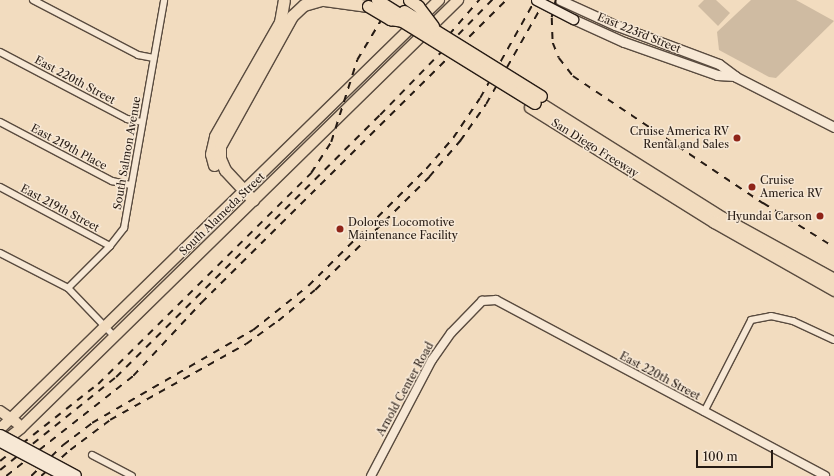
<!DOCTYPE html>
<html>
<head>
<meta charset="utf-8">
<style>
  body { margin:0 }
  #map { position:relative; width:834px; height:476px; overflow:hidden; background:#f2dcbf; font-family:"Libre Caslon Text",serif }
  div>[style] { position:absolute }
  .green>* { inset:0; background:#cfbba2 }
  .roads { filter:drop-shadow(1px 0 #594b3f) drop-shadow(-1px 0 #594b3f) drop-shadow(0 1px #594b3f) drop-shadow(0 -1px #594b3f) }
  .minor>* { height:6px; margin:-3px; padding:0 3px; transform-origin:3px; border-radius:3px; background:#f7e8d5 }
  .tertiary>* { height:8px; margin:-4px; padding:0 4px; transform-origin:4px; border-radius:4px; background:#f7e8d5 }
  .secondary>* { height:9px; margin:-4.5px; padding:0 4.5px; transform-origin:4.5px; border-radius:4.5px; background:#f7e8d5 }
  .primary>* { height:10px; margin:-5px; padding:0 5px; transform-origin:5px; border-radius:5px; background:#f2dcbf }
  .motorway>* { height:11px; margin:-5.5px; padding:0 5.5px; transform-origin:5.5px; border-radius:5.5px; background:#f2dcbf }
  .rail>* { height:1.5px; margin-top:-0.75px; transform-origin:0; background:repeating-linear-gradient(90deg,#261b14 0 7px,transparent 0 14px) }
  .bridges { filter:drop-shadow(1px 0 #261b14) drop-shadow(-1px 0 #261b14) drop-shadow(0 1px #261b14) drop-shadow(0 -1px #261b14) }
  .secondary-bridge>* { height:9px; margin:-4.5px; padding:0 4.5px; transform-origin:4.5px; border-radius:4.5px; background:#f7e8d5 }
  .motorway-bridge>* { height:11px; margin:-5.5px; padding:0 5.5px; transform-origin:5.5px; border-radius:5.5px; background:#f2dcbf }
  .dots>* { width:11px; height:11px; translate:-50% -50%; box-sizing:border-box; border:2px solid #f7e8d5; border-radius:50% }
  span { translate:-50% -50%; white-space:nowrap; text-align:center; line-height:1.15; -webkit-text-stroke:3px #f7e8d5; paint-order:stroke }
  .street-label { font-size:11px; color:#261b14 }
  .poi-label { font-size:11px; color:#261b14 }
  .right { translate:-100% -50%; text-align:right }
  .left { translate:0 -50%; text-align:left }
  .scale { position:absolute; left:696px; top:450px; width:77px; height:18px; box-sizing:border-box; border:2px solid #261b14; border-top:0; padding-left:5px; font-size:12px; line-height:14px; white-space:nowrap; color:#261b14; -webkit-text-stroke:3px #f7e8d5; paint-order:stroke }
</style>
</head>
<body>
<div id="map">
  <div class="green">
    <i style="clip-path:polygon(704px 0,716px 0,730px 13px,718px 26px,698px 6px)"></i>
    <i style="clip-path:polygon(751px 0,796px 0,834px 21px,776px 78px,769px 77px,719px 50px,717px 32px)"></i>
  </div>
  <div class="roads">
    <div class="minor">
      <i style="left:33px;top:0;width:119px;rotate:27.6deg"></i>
      <i style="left:138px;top:55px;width:16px;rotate:11deg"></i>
      <i style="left:0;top:52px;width:144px;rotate:27.8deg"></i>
      <i style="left:127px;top:119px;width:15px;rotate:11deg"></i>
      <i style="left:0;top:122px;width:127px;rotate:27.8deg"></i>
      <i style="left:112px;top:181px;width:19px;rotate:12deg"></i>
      <i style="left:0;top:187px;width:125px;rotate:28.2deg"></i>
      <i style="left:0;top:253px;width:76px;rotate:27.2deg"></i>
      <i style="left:68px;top:288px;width:66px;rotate:46.2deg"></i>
      <i style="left:68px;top:288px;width:59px;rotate:-45deg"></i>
      <i style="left:110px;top:246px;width:23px;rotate:-52deg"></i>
      <i style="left:124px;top:228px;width:231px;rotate:-80deg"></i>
      <i style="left:704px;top:412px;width:103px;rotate:-62.9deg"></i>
      <i style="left:751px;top:320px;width:20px;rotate:-11deg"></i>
      <i style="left:771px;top:316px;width:23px;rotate:13deg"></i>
      <i style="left:793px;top:321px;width:45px;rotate:24.9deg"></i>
      <i style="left:92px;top:455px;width:45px;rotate:27.7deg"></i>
    </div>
    <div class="tertiary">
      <i style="left:371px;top:476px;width:131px;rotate:-62.3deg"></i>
      <i style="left:432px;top:360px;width:33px;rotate:-55deg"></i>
      <i style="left:451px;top:333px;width:45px;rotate:-45.9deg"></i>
      <i style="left:482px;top:301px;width:14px;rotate:-4deg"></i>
      <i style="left:496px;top:300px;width:373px;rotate:28.1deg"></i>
    </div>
    <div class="secondary">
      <i style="left:560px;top:0;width:60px;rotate:24.4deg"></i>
      <i style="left:615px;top:25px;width:111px;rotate:20.6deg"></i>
      <i style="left:719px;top:64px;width:21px;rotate:37deg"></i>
      <i style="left:736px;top:77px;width:110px;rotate:27deg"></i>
      <i style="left:573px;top:19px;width:56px;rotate:24.3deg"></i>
      <i style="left:624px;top:42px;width:99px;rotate:19.5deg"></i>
      <i style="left:717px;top:75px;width:18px;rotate:3deg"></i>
    </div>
    <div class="primary">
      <i style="left:0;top:411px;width:21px;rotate:35deg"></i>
      <i style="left:0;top:429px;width:614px;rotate:-44.34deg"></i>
      <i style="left:2px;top:443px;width:24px;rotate:-38deg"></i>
      <i style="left:21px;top:428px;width:612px;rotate:-44.4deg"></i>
    </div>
    <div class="motorway">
      <i style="left:324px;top:0;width:44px;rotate:7.8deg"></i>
      <i style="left:537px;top:101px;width:220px;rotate:32.2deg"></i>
      <i style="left:723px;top:218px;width:127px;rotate:28.8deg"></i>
      <i style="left:530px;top:107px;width:217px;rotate:32deg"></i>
      <i style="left:714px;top:222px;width:138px;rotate:29.5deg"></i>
      <i style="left:214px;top:165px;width:11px;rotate:-105deg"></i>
      <i style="left:211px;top:154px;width:18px;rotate:-77deg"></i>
      <i style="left:215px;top:136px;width:131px;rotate:-60.3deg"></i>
      <i style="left:280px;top:22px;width:22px;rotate:-80deg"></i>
      <i style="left:253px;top:200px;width:41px;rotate:-133deg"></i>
      <i style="left:225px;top:170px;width:13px;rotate:-113deg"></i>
      <i style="left:220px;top:158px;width:12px;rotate:-90deg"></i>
      <i style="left:220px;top:146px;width:149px;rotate:-61deg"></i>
      <i style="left:292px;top:16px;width:16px;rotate:-43deg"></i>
      <i style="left:304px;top:5px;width:18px;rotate:-16deg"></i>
    </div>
  </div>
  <div class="rail">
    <i style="left:556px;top:0;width:18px;rotate:103deg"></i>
    <i style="left:552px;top:18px;width:25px;rotate:88deg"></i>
    <i style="left:553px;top:43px;width:16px;rotate:68deg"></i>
    <i style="left:559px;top:58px;width:23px;rotate:52deg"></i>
    <i style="left:573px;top:76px;width:229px;rotate:33.8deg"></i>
    <i style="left:763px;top:203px;width:84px;rotate:31.8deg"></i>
    <i style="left:440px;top:45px;width:60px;rotate:-49.1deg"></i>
    <i style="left:0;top:461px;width:125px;rotate:-38.2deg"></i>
    <i style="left:98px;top:384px;width:300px;rotate:-44.7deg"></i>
    <i style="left:311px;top:173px;width:37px;rotate:-57deg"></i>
    <i style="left:331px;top:142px;width:86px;rotate:-72.4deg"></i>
    <i style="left:357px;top:60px;width:70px;rotate:-59deg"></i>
    <i style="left:0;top:470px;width:149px;rotate:-38.7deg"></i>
    <i style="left:116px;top:377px;width:372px;rotate:-44.8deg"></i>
    <i style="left:380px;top:115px;width:161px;rotate:-45.8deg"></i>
    <i style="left:6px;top:476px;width:162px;rotate:-38.2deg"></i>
    <i style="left:133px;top:376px;width:100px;rotate:-47deg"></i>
    <i style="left:201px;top:303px;width:430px;rotate:-44.8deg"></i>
    <i style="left:31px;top:476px;width:45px;rotate:-44.1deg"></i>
    <i style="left:63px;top:445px;width:36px;rotate:-37deg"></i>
    <i style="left:92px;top:423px;width:186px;rotate:-30deg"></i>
    <i style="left:253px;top:330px;width:70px;rotate:-38.7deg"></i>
    <i style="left:308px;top:286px;width:166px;rotate:-44.8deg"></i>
    <i style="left:426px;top:169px;width:41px;rotate:-48.9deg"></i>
    <i style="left:453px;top:138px;width:48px;rotate:-56deg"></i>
    <i style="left:480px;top:98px;width:112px;rotate:-60.7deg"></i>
    <i style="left:41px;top:476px;width:39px;rotate:-42deg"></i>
    <i style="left:70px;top:450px;width:50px;rotate:-36.9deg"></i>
    <i style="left:110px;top:420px;width:156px;rotate:-29.2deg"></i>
    <i style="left:246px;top:344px;width:39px;rotate:-36deg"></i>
    <i style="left:278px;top:321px;width:48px;rotate:-40deg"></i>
    <i style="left:315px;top:290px;width:161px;rotate:-44.7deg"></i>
    <i style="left:429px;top:177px;width:48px;rotate:-49.3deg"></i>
    <i style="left:460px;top:141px;width:45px;rotate:-54.9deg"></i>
    <i style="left:486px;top:104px;width:120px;rotate:-60.4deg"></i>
  </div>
  <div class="bridges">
    <div class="secondary-bridge">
      <i style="left:536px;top:0;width:42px;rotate:27.2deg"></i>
      <i style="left:0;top:434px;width:86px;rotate:28.3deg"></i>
      <i style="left:0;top:442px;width:72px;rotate:28deg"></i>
    </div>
    <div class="motorway-bridge">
      <i style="left:377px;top:0;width:38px;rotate:32deg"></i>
      <i style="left:409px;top:0;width:11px;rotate:34deg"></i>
      <i style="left:418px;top:6px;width:25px;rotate:53deg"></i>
      <i style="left:368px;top:6px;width:26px;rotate:31deg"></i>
      <i style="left:390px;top:19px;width:12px;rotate:9deg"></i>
      <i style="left:402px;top:21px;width:156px;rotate:31.7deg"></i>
      <i style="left:404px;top:11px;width:161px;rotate:31.8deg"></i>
    </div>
  </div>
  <div class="dots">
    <i style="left:737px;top:138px;background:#8f2418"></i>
    <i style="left:752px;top:187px;background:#8f2418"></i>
    <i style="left:820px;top:216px;background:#8f2418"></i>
    <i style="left:340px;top:229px;background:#8f2418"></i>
  </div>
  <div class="street-label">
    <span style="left:639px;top:33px;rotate:22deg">East 223rd Street</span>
    <span style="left:75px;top:80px;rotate:28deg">East 220th Street</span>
    <span style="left:69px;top:147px;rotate:28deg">East 219th Place</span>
    <span style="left:595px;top:148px;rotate:32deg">San Diego Freeway</span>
    <span style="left:127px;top:153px;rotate:-80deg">South Salmon Avenue</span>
    <span style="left:60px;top:208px;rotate:28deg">East 219th Street</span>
    <span style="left:222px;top:214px;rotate:-44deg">South Alameda Street</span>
    <span style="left:660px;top:376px;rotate:28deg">East 220th Street</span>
    <span style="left:405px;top:389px;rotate:-61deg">Arnold Center Road</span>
  </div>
  <div class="poi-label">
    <span class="right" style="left:729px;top:138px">Cruise America RV<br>Rental and Sales</span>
    <span class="left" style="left:760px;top:187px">Cruise<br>America RV</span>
    <span class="right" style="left:812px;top:216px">Hyundai Carson</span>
    <span class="left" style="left:348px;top:229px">Dolores Locomotive<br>Maintenance Facility</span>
  </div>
  <div class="scale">100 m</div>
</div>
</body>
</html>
